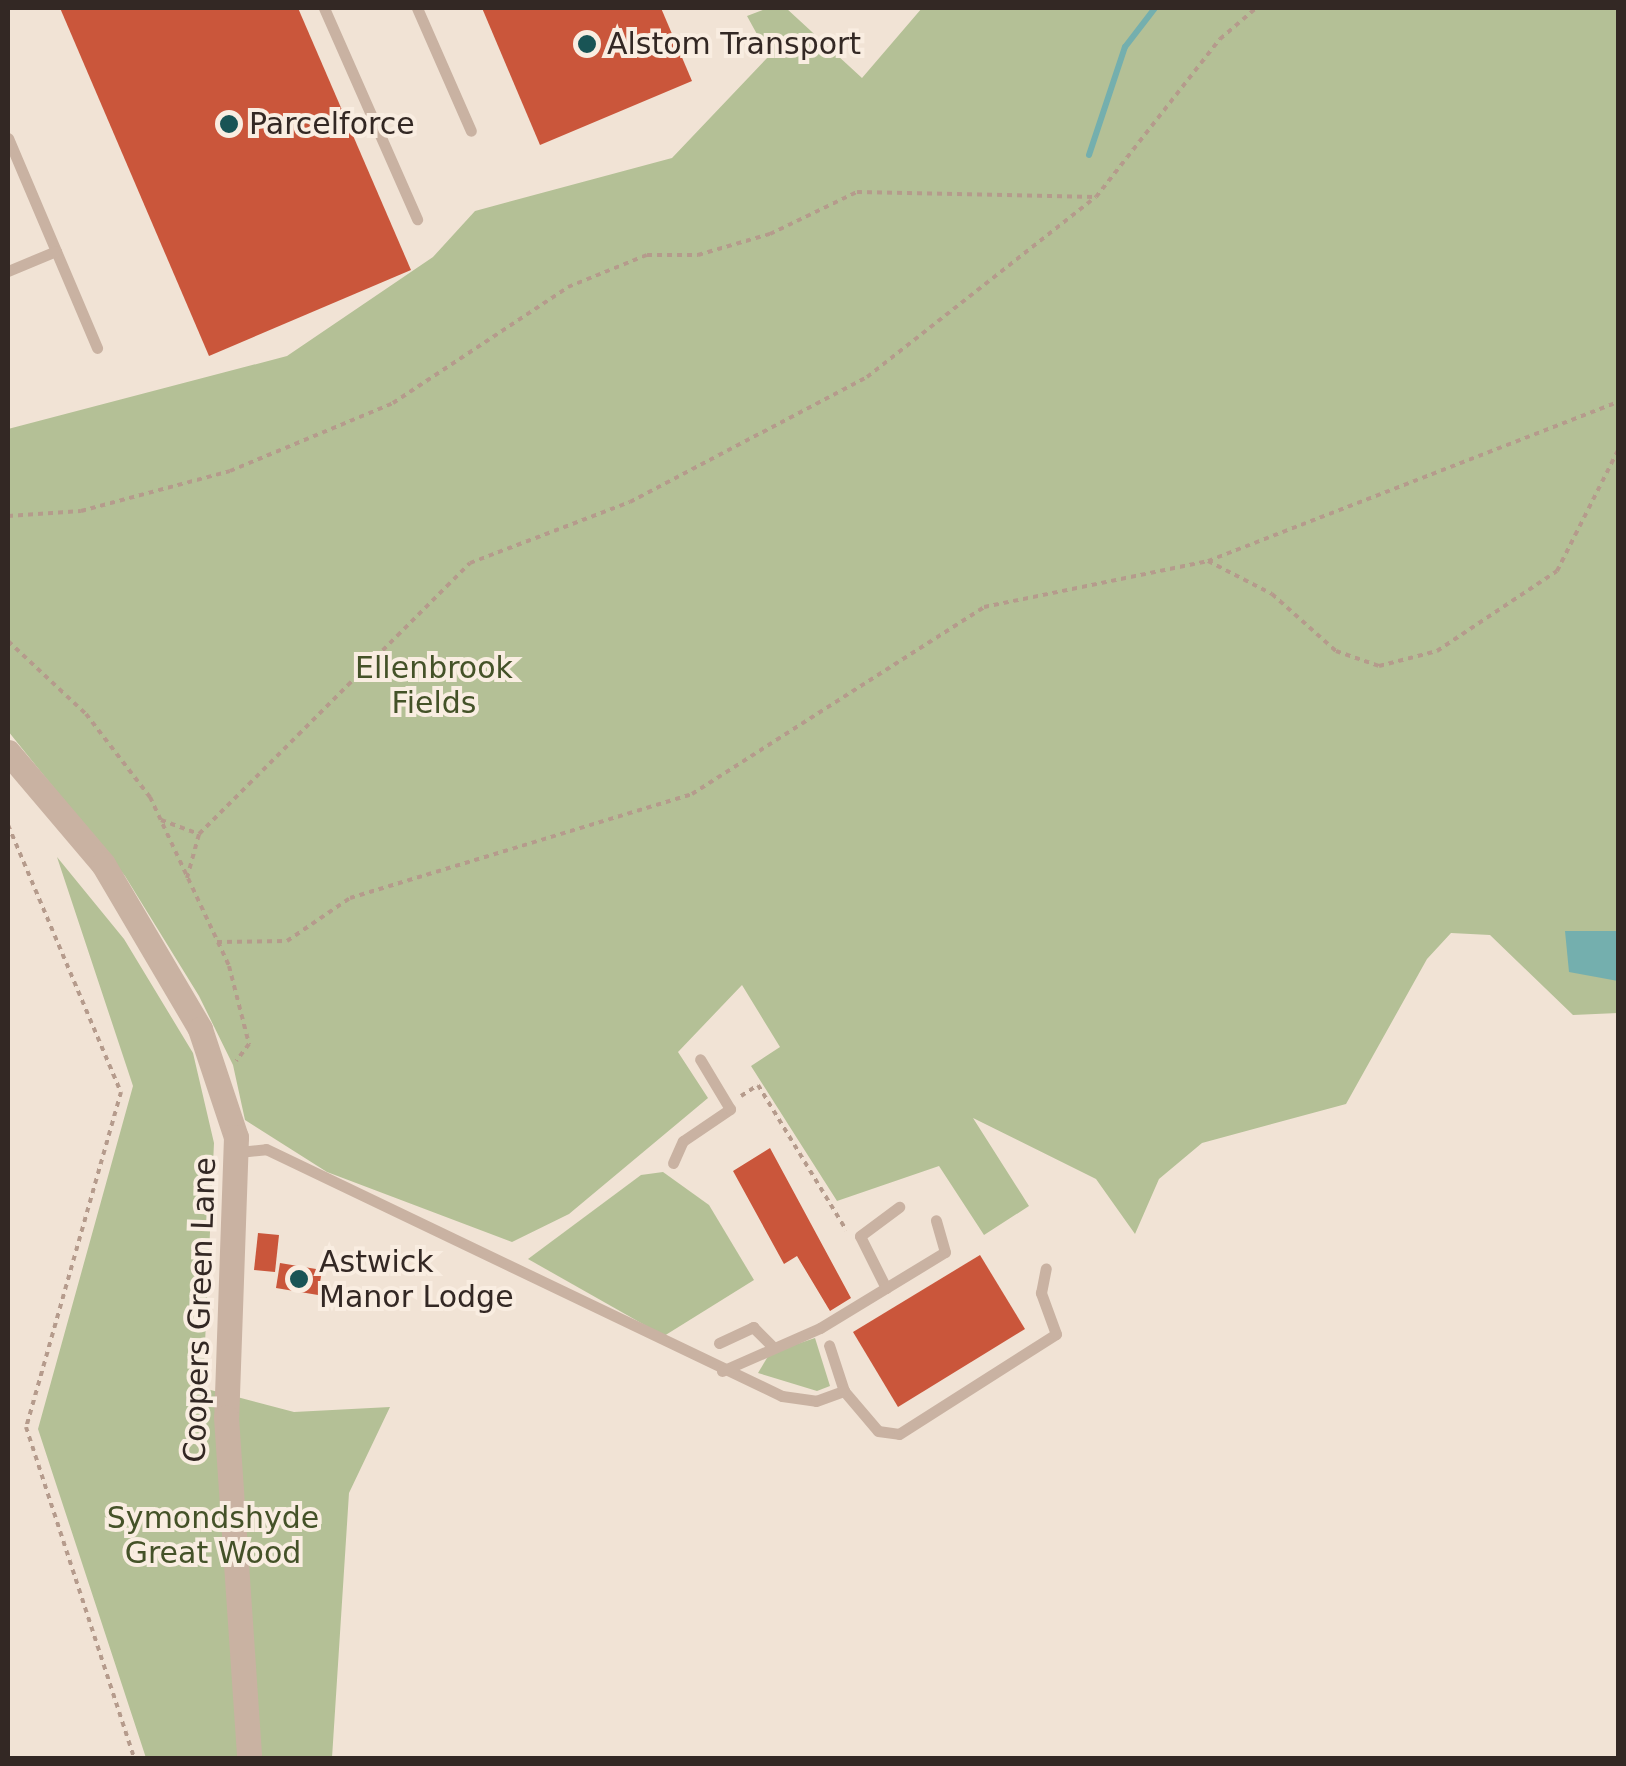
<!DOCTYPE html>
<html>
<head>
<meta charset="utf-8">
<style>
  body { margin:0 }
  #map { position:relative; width:1626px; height:1766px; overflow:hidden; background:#f1e3d5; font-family:"DejaVu Sans",sans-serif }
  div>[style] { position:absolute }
  .green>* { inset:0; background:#b4c096 }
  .water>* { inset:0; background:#74afae }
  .stream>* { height:6px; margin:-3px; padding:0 3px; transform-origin:3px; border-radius:3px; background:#74afae }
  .building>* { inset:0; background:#ca563b }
  .path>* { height:4px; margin-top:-2px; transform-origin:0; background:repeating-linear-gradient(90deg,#b59b8c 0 5px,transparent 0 10px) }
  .service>* { height:11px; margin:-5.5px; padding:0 5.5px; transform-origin:5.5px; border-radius:5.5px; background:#c9b2a2 }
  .tertiary>* { height:25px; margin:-12.5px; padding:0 12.5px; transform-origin:12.5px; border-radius:12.5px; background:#c9b2a2 }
  .dots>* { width:28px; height:28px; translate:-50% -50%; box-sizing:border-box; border:5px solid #f9ede1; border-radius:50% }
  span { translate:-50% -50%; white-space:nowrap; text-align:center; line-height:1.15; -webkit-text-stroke:8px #f9ede1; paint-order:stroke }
  .poi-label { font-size:30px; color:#332824 }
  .left { translate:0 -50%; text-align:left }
  .park-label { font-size:30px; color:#445228 }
  .street-label { font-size:30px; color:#332824 }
  .frame { position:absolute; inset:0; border:10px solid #332824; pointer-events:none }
</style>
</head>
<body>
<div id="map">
  <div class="green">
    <i style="clip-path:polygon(768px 8px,786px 8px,862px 78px,922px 8px,1618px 8px,1618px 1013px,1573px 1015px,1490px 935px,1451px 933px,1427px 959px,1346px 1104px,1202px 1143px,1159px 1179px,1135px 1234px,1096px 1179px,973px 1118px,1029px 1206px,984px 1235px,939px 1166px,837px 1201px,751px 1066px,780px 1047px,742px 985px,678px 1052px,708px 1098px,569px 1214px,512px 1242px,327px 1172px,245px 1120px,233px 1065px,199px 996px,125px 876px,8px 731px,8px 429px,287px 356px,433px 257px,475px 211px,672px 158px,769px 56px,747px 16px)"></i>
    <i style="clip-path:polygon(57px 857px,124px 939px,193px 1053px,214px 1143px,203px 1388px,294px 1412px,390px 1407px,349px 1493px,332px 1758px,146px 1758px,38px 1429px,133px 1086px)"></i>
    <i style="clip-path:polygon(663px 1172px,709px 1205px,754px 1280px,664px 1336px,528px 1259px,641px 1175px)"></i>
    <i style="clip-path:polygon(815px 1338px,830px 1386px,817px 1391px,758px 1373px,770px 1353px)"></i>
  </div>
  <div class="water">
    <i style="clip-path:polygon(1565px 931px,1618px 931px,1618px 981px,1569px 972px)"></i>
  </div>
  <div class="stream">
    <i style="left:1089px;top:155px;width:114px;rotate:-71.6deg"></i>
    <i style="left:1125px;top:47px;width:49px;rotate:-52.4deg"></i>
  </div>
  <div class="building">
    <i style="clip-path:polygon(60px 8px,298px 8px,411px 270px,209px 356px)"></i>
    <i style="clip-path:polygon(482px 8px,661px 8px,692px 81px,540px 145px)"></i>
    <i style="clip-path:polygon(770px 1148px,851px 1298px,830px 1311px,797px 1256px,784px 1264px,733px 1171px)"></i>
    <i style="clip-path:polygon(258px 1233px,279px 1235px,275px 1272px,254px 1270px)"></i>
    <i style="clip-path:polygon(980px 1255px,1025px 1329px,898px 1407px,853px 1332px)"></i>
    <i style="clip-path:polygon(280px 1263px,322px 1270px,318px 1295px,276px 1288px)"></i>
  </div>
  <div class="path">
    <i style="left:8px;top:516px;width:73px;rotate:-3.9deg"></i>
    <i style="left:81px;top:511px;width:154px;rotate:-15deg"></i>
    <i style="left:230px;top:471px;width:177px;rotate:-22.6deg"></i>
    <i style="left:393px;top:403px;width:210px;rotate:-33.5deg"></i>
    <i style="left:568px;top:287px;width:85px;rotate:-22.1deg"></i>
    <i style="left:647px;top:255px;width:51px"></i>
    <i style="left:698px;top:255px;width:75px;rotate:-16.3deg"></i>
    <i style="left:770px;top:234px;width:97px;rotate:-25.8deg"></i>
    <i style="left:857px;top:192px;width:239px;rotate:1.2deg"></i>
    <i style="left:1096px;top:197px;width:201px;rotate:-51.9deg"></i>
    <i style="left:1220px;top:39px;width:48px;rotate:-40.7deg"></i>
    <i style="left:1208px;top:561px;width:72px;rotate:27.3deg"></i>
    <i style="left:1272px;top:594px;width:86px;rotate:41.7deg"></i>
    <i style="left:1336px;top:651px;width:46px;rotate:19.2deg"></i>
    <i style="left:1379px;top:666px;width:60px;rotate:-14.5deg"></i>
    <i style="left:1437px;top:651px;width:144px;rotate:-33.7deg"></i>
    <i style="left:1557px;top:571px;width:136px;rotate:-63.2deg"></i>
    <i style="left:8px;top:641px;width:107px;rotate:43.1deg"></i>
    <i style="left:86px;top:714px;width:105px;rotate:52.4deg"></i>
    <i style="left:150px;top:797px;width:187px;rotate:64.9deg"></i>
    <i style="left:229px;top:966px;width:81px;rotate:75.6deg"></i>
    <i style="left:249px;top:1044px;width:21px;rotate:127deg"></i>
    <i style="left:161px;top:820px;width:40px;rotate:20.2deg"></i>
    <i style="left:8px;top:825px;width:290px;rotate:67.1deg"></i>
    <i style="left:121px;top:1092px;width:348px;rotate:105.8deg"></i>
    <i style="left:26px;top:1427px;width:348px;rotate:71.9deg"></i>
    <i style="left:187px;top:878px;width:46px;rotate:-74.7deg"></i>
    <i style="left:199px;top:834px;width:383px;rotate:-45deg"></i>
    <i style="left:470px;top:563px;width:171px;rotate:-20.9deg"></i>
    <i style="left:630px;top:502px;width:268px;rotate:-27.8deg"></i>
    <i style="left:867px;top:377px;width:291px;rotate:-38.2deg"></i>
    <i style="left:217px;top:942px;width:70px;rotate:-0.8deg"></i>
    <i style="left:287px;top:941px;width:76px;rotate:-34.3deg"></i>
    <i style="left:350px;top:898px;width:357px;rotate:-16.9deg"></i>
    <i style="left:692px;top:794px;width:347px;rotate:-32.6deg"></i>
    <i style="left:984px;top:607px;width:229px;rotate:-11.6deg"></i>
    <i style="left:1208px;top:561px;width:440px;rotate:-21.2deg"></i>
    <i style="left:741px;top:1096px;width:20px;rotate:-33deg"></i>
    <i style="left:758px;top:1085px;width:170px;rotate:58.7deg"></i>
  </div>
  <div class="service">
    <i style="left:324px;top:8px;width:231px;rotate:66.2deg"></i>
    <i style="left:417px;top:8px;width:134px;rotate:66.3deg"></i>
    <i style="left:8px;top:138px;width:228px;rotate:67deg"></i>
    <i style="left:8px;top:271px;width:52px;rotate:-22.6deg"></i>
    <i style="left:239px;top:1152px;width:27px;rotate:-6deg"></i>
    <i style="left:266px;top:1149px;width:572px;rotate:25.58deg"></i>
    <i style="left:782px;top:1396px;width:34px;rotate:8deg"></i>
    <i style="left:816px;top:1401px;width:30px;rotate:-20deg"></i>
    <i style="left:844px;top:1391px;width:48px;rotate:-108.1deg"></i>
    <i style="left:673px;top:1163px;width:24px;rotate:-66deg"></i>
    <i style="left:683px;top:1141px;width:57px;rotate:-34.2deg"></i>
    <i style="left:730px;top:1109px;width:58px;rotate:-121deg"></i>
    <i style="left:886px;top:1288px;width:58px;rotate:-116.6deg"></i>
    <i style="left:860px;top:1236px;width:49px;rotate:-36.6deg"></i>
    <i style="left:719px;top:1343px;width:38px;rotate:-25deg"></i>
    <i style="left:753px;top:1327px;width:27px;rotate:45deg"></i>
    <i style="left:722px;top:1371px;width:107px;rotate:-23.7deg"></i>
    <i style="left:820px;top:1328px;width:146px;rotate:-31.3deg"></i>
    <i style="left:945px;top:1252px;width:33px;rotate:-106deg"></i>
    <i style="left:844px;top:1391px;width:52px;rotate:49.6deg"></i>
    <i style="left:878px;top:1431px;width:21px;rotate:8deg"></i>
    <i style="left:899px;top:1434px;width:186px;rotate:-32.5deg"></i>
    <i style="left:1056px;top:1334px;width:44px;rotate:-110.1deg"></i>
    <i style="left:1041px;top:1293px;width:25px;rotate:-79deg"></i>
  </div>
  <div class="tertiary">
    <i style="left:8px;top:752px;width:147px;rotate:49.7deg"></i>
    <i style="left:103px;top:864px;width:191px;rotate:59.5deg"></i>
    <i style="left:200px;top:1029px;width:114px;rotate:71.6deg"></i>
    <i style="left:236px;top:1137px;width:280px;rotate:92deg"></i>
    <i style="left:226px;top:1417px;width:342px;rotate:86.1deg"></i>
  </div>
  <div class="dots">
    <i style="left:587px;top:44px;background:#195455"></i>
    <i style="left:229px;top:124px;background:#195455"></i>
    <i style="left:299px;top:1279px;background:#195455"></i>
  </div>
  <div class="poi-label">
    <span class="left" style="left:607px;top:44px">Alstom Transport</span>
    <span class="left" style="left:249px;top:124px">Parcelforce</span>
    <span class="left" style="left:319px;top:1279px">Astwick<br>Manor Lodge</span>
  </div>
  <div class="park-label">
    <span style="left:434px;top:685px">Ellenbrook<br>Fields</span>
    <span style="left:213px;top:1535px">Symondshyde<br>Great Wood</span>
  </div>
  <div class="street-label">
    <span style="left:200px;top:1310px;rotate:-88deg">Coopers Green Lane</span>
  </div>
  <div class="frame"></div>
</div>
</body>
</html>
